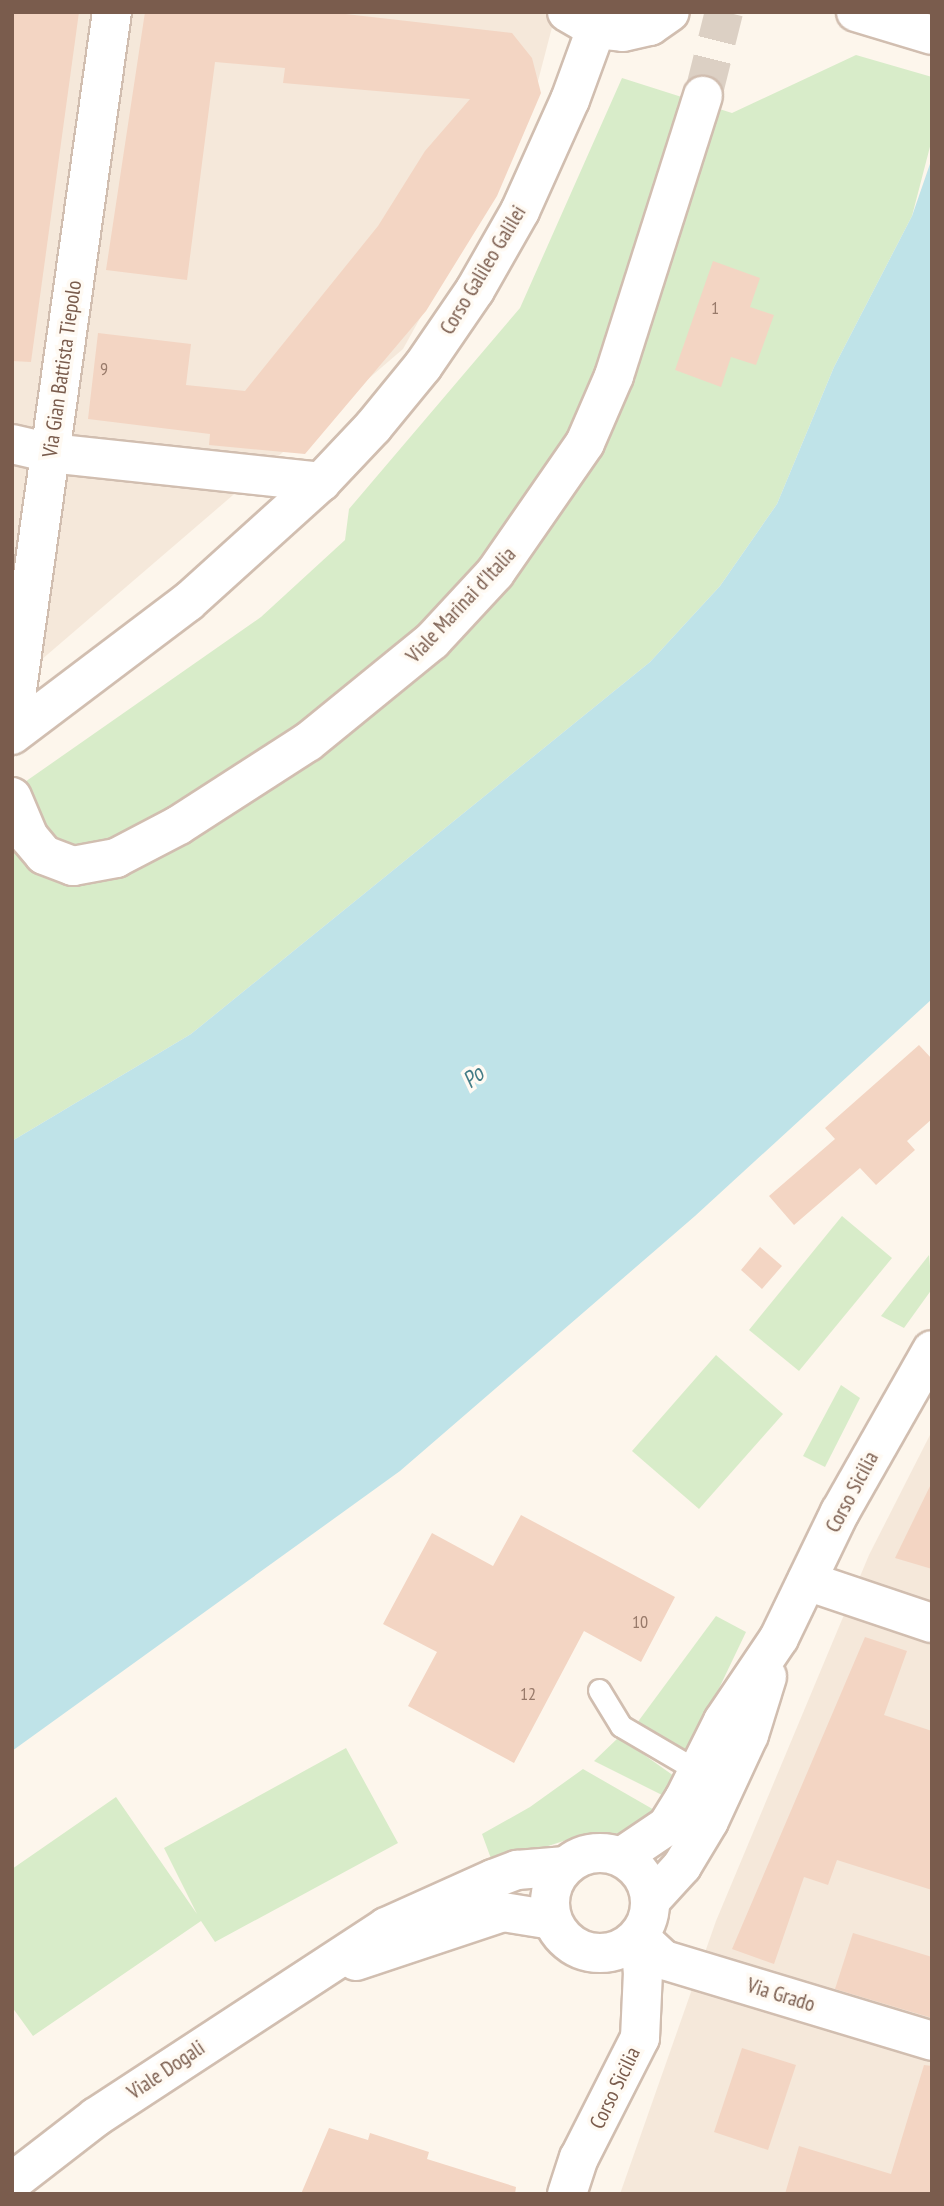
<!DOCTYPE html>
<html>
<head>
<meta charset="utf-8">
<style>
  body { margin:0 }
  #map { position:relative; width:944px; height:2206px; overflow:hidden; background:#fdf6ec; font-family:"PT Sans Narrow",sans-serif }
  div>[style] { position:absolute }
  .residential>* { inset:0; background:#f5e8da }
  .green>* { inset:0; background:#d8ecc9 }
  .water>* { inset:0; background:#bfe3e8 }
  .building>* { inset:0; background:#f3d5c3 }
  .minor-tunnel>* { height:38px; margin-top:-19px; transform-origin:0; background:repeating-linear-gradient(90deg,#dcd0c4 0 38px,transparent 0 57px) }
  .roads { filter:drop-shadow(2px 0 #d1beb0) drop-shadow(-2px 0 #d1beb0) drop-shadow(0 2px #d1beb0) drop-shadow(0 -2px #d1beb0) }
  .service>* { height:21px; margin:-10.5px; padding:0 10.5px; transform-origin:10.5px; border-radius:10.5px; background:#fff }
  .minor>* { height:38px; margin:-19px; padding:0 19px; transform-origin:19px; border-radius:19px; background:#fff }
  .tertiary>* { height:38px; margin:-19px; padding:0 19px; transform-origin:19px; border-radius:19px; background:#fff }
  .tertiary>.ring { margin:-19px; padding:0; box-sizing:content-box; background:none; border:38px solid #fff; border-radius:50% }
  span { translate:-50% -50%; white-space:nowrap; text-align:center; line-height:1.15; -webkit-text-stroke:7px #fffaf3; paint-order:stroke }
  .number-label { font-size:18px; color:#987a6a }
  .number-label span { -webkit-text-stroke-width:0 }
  .street-label { font-size:21px; color:#7a5c4d }
  .water-label { font-size:23px; color:#437c86; font-style:italic }
  .frame { position:absolute; inset:0; border:14px solid #7a5c4d; pointer-events:none }
</style>
</head>
<body>
<div id="map">
  <div class="residential">
    <i style="clip-path:polygon(12px 12px,556px 12px,526px 127px,403px 349px,12px 685px)"></i>
    <i style="clip-path:polygon(932px 1431px,932px 2194px,620px 2194px,716px 1921px,869px 1555px)"></i>
  </div>
  <div class="green">
    <i style="clip-path:polygon(856px 55px,932px 77px,932px 139px,912px 216px,834px 367px,777px 504px,720px 586px,650px 662px,191px 1034px,12px 1141px,12px 791px,261px 617px,345px 540px,349px 509px,520px 308px,622px 78px,732px 113px)"></i>
    <i style="clip-path:polygon(842px 1216px,892px 1258px,799px 1371px,749px 1330px)"></i>
    <i style="clip-path:polygon(929px 1255px,932px 1289px,904px 1328px,881px 1316px)"></i>
    <i style="clip-path:polygon(716px 1355px,783px 1414px,699px 1509px,632px 1451px)"></i>
    <i style="clip-path:polygon(841px 1385px,860px 1398px,825px 1467px,803px 1456px)"></i>
    <i style="clip-path:polygon(716px 1616px,746px 1632px,688px 1753px,637px 1723px)"></i>
    <i style="clip-path:polygon(619px 1737px,674px 1776px,662px 1795px,594px 1761px)"></i>
    <i style="clip-path:polygon(346px 1748px,398px 1843px,215px 1942px,201px 1921px,33px 2036px,12px 2007px,12px 1869px,116px 1797px,197px 1914px,164px 1848px)"></i>
    <i style="clip-path:polygon(583px 1769px,656px 1811px,623px 1833px,579px 1836px,493px 1864px,482px 1834px,530px 1807px)"></i>
  </div>
  <div class="water">
    <i style="clip-path:polygon(932px 158px,932px 999px,695px 1216px,400px 1471px,12px 1751px,12px 1141px,191px 1034px,650px 662px,720px 586px,777px 504px,834px 367px,912px 216px)"></i>
  </div>
  <div class="building">
    <i style="clip-path:polygon(12px 12px,79px 12px,31px 362px,12px 361px)"></i>
    <i style="clip-path:polygon(145px 12px,328px 12px,512px 33px,532px 58px,541px 93px,497px 196px,426px 311px,305px 454px,209px 445px,210px 434px,88px 419px,98px 333px,191px 344px,186px 385px,245px 391px,378px 226px,425px 151px,470px 99px,283px 83px,285px 68px,215px 62px,187px 280px,106px 270px)"></i>
    <i style="clip-path:polygon(713px 261px,760px 278px,750px 307px,774px 315px,756px 365px,731px 357px,721px 387px,675px 370px)"></i>
    <i style="clip-path:polygon(919px 1045px,932px 1059px,932px 1119px,907px 1141px,915px 1150px,876px 1185px,860px 1168px,794px 1225px,769px 1196px,835px 1139px,825px 1128px)"></i>
    <i style="clip-path:polygon(760px 1247px,782px 1266px,762px 1289px,741px 1270px)"></i>
    <i style="clip-path:polygon(932px 1482px,932px 1569px,895px 1558px)"></i>
    <i style="clip-path:polygon(521px 1515px,675px 1597px,641px 1662px,584px 1631px,514px 1763px,408px 1706px,437px 1652px,383px 1624px,432px 1533px,493px 1566px)"></i>
    <i style="clip-path:polygon(865px 1637px,907px 1651px,884px 1715px,932px 1731px,932px 1890px,837px 1860px,828px 1885px,804px 1877px,774px 1964px,732px 1949px)"></i>
    <i style="clip-path:polygon(853px 1933px,932px 1957px,932px 2018px,835px 1989px)"></i>
    <i style="clip-path:polygon(742px 2048px,796px 2065px,768px 2150px,714px 2132px)"></i>
    <i style="clip-path:polygon(924px 2065px,932px 2066px,932px 2194px,785px 2194px,799px 2146px,891px 2174px)"></i>
    <i style="clip-path:polygon(329px 2128px,368px 2140px,370px 2133px,429px 2152px,427px 2159px,516px 2187px,515px 2194px,301px 2194px)"></i>
  </div>
  <div class="minor-tunnel">
    <i style="left:703px;top:96px;width:87px;rotate:-76deg"></i>
  </div>
  <div class="roads">
    <div class="service">
      <i style="left:599px;top:1690px;width:42px;rotate:58.6deg"></i>
      <i style="left:621px;top:1726px;width:87px;rotate:30.4deg"></i>
    </div>
    <div class="minor">
      <i style="left:12px;top:444px;width:39px;rotate:13deg"></i>
      <i style="left:50px;top:453px;width:273px;rotate:6.1deg"></i>
      <i style="left:12px;top:725px;width:720px;rotate:-82.02deg"></i>
      <i style="left:12px;top:797px;width:43px;rotate:67deg"></i>
      <i style="left:29px;top:837px;width:23px;rotate:50deg"></i>
      <i style="left:44px;top:855px;width:31px;rotate:21deg"></i>
      <i style="left:73px;top:866px;width:44px;rotate:-10.5deg"></i>
      <i style="left:116px;top:858px;width:71px;rotate:-27.6deg"></i>
      <i style="left:179px;top:825px;width:153px;rotate:-32.8deg"></i>
      <i style="left:308px;top:742px;width:160px;rotate:-39.2deg"></i>
      <i style="left:432px;top:641px;width:93px;rotate:-47.2deg"></i>
      <i style="left:495px;top:573px;width:158px;rotate:-55.3deg"></i>
      <i style="left:585px;top:443px;width:73px;rotate:-66.6deg"></i>
      <i style="left:614px;top:376px;width:294px;rotate:-72.4deg"></i>
      <i style="left:807px;top:1581px;width:132px;rotate:18.6deg"></i>
      <i style="left:639px;top:1937px;width:34px;rotate:43deg"></i>
      <i style="left:664px;top:1960px;width:280px;rotate:16.8deg"></i>
      <i style="left:567px;top:2194px;width:38px;rotate:-72deg"></i>
      <i style="left:579px;top:2158px;width:135px;rotate:-63.1deg"></i>
      <i style="left:640px;top:2038px;width:65px;rotate:-87.4deg"></i>
      <i style="left:643px;top:1973px;width:36px;rotate:-96deg"></i>
    </div>
    <div class="tertiary">
      <i style="left:567px;top:12px;width:34px;rotate:30deg"></i>
      <i style="left:596px;top:29px;width:27px;rotate:6deg"></i>
      <i style="left:623px;top:32px;width:28px;rotate:-13deg"></i>
      <i style="left:650px;top:26px;width:24px;rotate:-35deg"></i>
      <i style="left:856px;top:12px;width:79px;rotate:16.8deg"></i>
      <i style="left:12px;top:735px;width:221px;rotate:-37.1deg"></i>
      <i style="left:188px;top:602px;width:179px;rotate:-42.1deg"></i>
      <i style="left:321px;top:482px;width:76px;rotate:-46.6deg"></i>
      <i style="left:373px;top:427px;width:79px;rotate:-50.7deg"></i>
      <i style="left:423px;top:366px;width:92px;rotate:-55.6deg"></i>
      <i style="left:475px;top:290px;width:91px;rotate:-60.3deg"></i>
      <i style="left:520px;top:211px;width:122px;rotate:-65.8deg"></i>
      <i style="left:570px;top:100px;width:76px;rotate:-69.9deg"></i>
      <i class="ring" style="left:550px;top:1853px;width:62px;height:62px"></i>
      <i style="left:621px;top:1857px;width:55px;rotate:-34deg"></i>
      <i style="left:667px;top:1826px;width:32px;rotate:-58deg"></i>
      <i style="left:684px;top:1799px;width:87px;rotate:-63.4deg"></i>
      <i style="left:723px;top:1721px;width:100px;rotate:-56deg"></i>
      <i style="left:779px;top:1638px;width:140px;rotate:-64.2deg"></i>
      <i style="left:840px;top:1512px;width:186px;rotate:-60.4deg"></i>
      <i style="left:651px;top:1900px;width:46px;rotate:-47.6deg"></i>
      <i style="left:682px;top:1866px;width:52px;rotate:-59deg"></i>
      <i style="left:709px;top:1821px;width:95px;rotate:-65.1deg"></i>
      <i style="left:749px;top:1735px;width:61px;rotate:-72.8deg"></i>
      <i style="left:356px;top:1961px;width:155px;rotate:-18.4deg"></i>
      <i style="left:503px;top:1912px;width:50px;rotate:9.3deg"></i>
      <i style="left:12px;top:2182px;width:106px;rotate:-37.7deg"></i>
      <i style="left:96px;top:2117px;width:347px;rotate:-33.2deg"></i>
      <i style="left:386px;top:1927px;width:117px;rotate:-24.2deg"></i>
      <i style="left:493px;top:1879px;width:26px;rotate:-21deg"></i>
      <i style="left:517px;top:1870px;width:49px;rotate:-4.7deg"></i>
    </div>
  </div>
  <div class="number-label">
    <span style="left:715px;top:308px">1</span>
    <span style="left:104px;top:369px">9</span>
    <span style="left:640px;top:1622px">10</span>
    <span style="left:528px;top:1694px">12</span>
  </div>
  <div class="street-label">
    <span style="left:483px;top:270px;rotate:-59deg">Corso Galileo Galilei</span>
    <span style="left:62px;top:369px;rotate:-82deg">Via Gian Battista Tiepolo</span>
    <span style="left:461px;top:605px;rotate:-47deg">Viale Marinai d'Italia</span>
    <span style="left:852px;top:1492px;rotate:-62deg">Corso Sicilia</span>
    <span style="left:781px;top:1995px;rotate:17deg">Via Grado</span>
    <span style="left:166px;top:2070px;rotate:-34deg">Viale Dogali</span>
    <span style="left:615px;top:2088px;rotate:-64deg">Corso Sicilia</span>
  </div>
  <div class="water-label">
    <span style="left:473px;top:1077px;rotate:-39deg">Po</span>
  </div>
  <div class="frame"></div>
</div>
</body>
</html>
